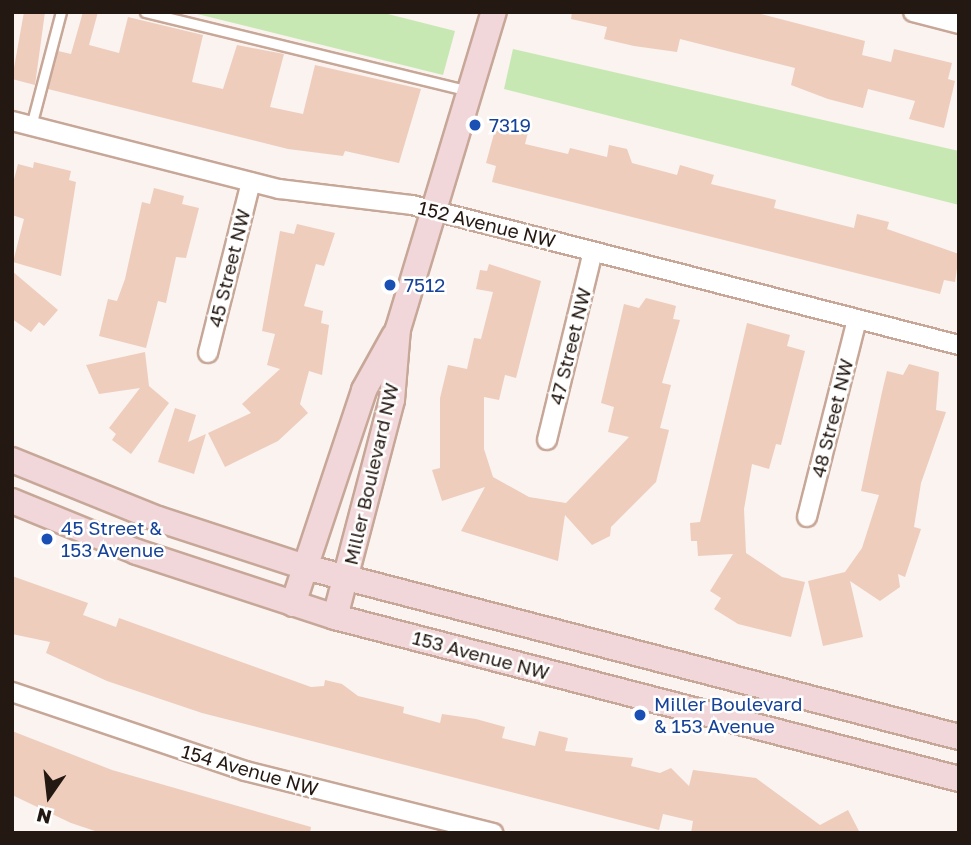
<!DOCTYPE html>
<html>
<head>
<meta charset="utf-8">
<style>
  body { margin:0 }
  #map { position:relative; width:971px; height:845px; overflow:hidden; background:#faf3f0; font-family:"Golos Text",sans-serif }
  div>[style] { position:absolute }
  .green>* { inset:0; background:#c7e8b3 }
  .building>* { inset:0; background:#eecdbc }
  .roads { filter:drop-shadow(2px 0 #c7a797) drop-shadow(-2px 0 #c7a797) drop-shadow(0 2px #c7a797) drop-shadow(0 -2px #c7a797) }
  .lane>* { height:9px; margin:-4.5px; padding:0 4.5px; transform-origin:4.5px; border-radius:4.5px; background:#fff }
  .street>* { height:18px; margin:-9px; padding:0 9px; transform-origin:9px; border-radius:9px; background:#fff }
  .secondary>* { height:24px; margin:-12px; padding:0 12px; transform-origin:12px; border-radius:12px; background:#f1d7da }
  .dots>* { width:19px; height:19px; translate:-50% -50%; box-sizing:border-box; border:4px solid #fff; border-radius:50% }
  span { translate:-50% -50%; white-space:nowrap; text-align:center; line-height:1.15; -webkit-text-stroke:5px #fff; paint-order:stroke }
  .transit-label { font-size:19px; color:#164399 }
  .left { translate:0 -50%; text-align:left }
  .street-label { font-size:19px; color:#241912 }
  .frame { position:absolute; inset:0; border:14px solid #241912; pointer-events:none }
  .north { position:absolute; left:14px; top:761px; width:70px; height:70px; -webkit-text-stroke:5px #fff; paint-order:stroke; rotate:194deg; font-size:19px; font-weight:700; line-height:28px; text-align:center; color:#241912 }
  .north::after { content:''; display:block; margin:auto; width:24px; height:32px; background:#241912; clip-path:polygon(50% 0,100% 100%,50% 72%,0 100%) }
</style>
</head>
<body>
<div id="map">
  <div class="green">
    <i style="clip-path:polygon(189px 12px,380px 12px,455px 31px,443px 75px)"></i>
    <i style="clip-path:polygon(513px 49px,959px 151px,959px 205px,504px 89px)"></i>
  </div>
  <div class="building">
    <i style="clip-path:polygon(24px 12px,45px 12px,35px 85px,12px 79px)"></i>
    <i style="clip-path:polygon(83px 12px,98px 12px,89px 45px,119px 53px,128px 17px,203px 35px,192px 82px,223px 89px,237px 45px,284px 54px,270px 107px,303px 114px,315px 65px,421px 89px,399px 163px,345px 151px,343px 156px,288px 149px,48px 89px,58px 51px,71px 54px)"></i>
    <i style="clip-path:polygon(572px 12px,753px 12px,865px 41px,862px 55px,891px 62px,894px 49px,952px 63px,948px 79px,955px 81px,944px 128px,909px 119px,915px 101px,868px 89px,863px 108px,828px 99px,791px 85px,795px 68px,680px 39px,677px 52px,634px 46px,604px 39px,607px 27px,571px 19px)"></i>
    <i style="clip-path:polygon(509px 127px,528px 132px,525px 144px,568px 154px,570px 148px,607px 157px,609px 145px,627px 149px,632px 163px,677px 175px,680px 165px,714px 175px,711px 184px,776px 200px,774px 208px,854px 228px,857px 214px,889px 222px,887px 229px,959px 254px,955px 282px,944px 280px,940px 294px,492px 182px,496px 166px,486px 163px,495px 130px,507px 133px)"></i>
    <i style="clip-path:polygon(34px 162px,71px 171px,69px 180px,76px 182px,61px 276px,13px 262px,24px 219px,12px 215px,12px 187px,18px 164px,33px 168px)"></i>
    <i style="clip-path:polygon(154px 188px,184px 196px,182px 204px,199px 208px,186px 258px,176px 257px,166px 303px,158px 301px,146px 348px,99px 336px,108px 299px,117px 301px,125px 279px,142px 202px,150px 204px)"></i>
    <i style="clip-path:polygon(297px 224px,335px 233px,324px 266px,316px 264px,304px 306px,323px 311px,321px 323px,329px 325px,322px 375px,309px 371px,300px 404px,308px 413px,278px 441px,225px 467px,208px 433px,251px 413px,242px 404px,280px 369px,267px 365px,275px 334px,262px 331px,280px 231px,294px 234px)"></i>
    <i style="clip-path:polygon(489px 264px,541px 281px,516px 378px,505px 375px,499px 400px,484px 397px,484px 449px,493px 477px,529px 497px,566px 503px,629px 437px,608px 432px,614px 407px,601px 403px,624px 304px,639px 308px,646px 298px,669px 304px,676px 306px,673px 319px,680px 320px,662px 383px,671px 385px,660px 428px,669px 430px,656px 482px,611px 527px,610px 536px,592px 545px,565px 515px,558px 561px,461px 531px,485px 487px,442px 501px,432px 470px,440px 468px,440px 398px,448px 365px,467px 369px,474px 338px,481px 339px,493px 292px,476px 289px,480px 270px,487px 271px)"></i>
    <i style="clip-path:polygon(12px 271px,58px 310px,44px 326px,39px 322px,31px 332px,12px 319px)"></i>
    <i style="clip-path:polygon(747px 323px,790px 335px,787px 346px,805px 351px,781px 445px,776px 444px,769px 469px,752px 464px,744px 509px,746px 553px,782px 577px,805px 582px,791px 637px,738px 624px,714px 609px,721px 598px,710px 591px,733px 554px,698px 556px,697px 541px,691px 541px,690px 523px,700px 522px)"></i>
    <i style="clip-path:polygon(145px 352px,149px 386px,169px 403px,131px 454px,112px 440px,116px 434px,109px 428px,140px 388px,99px 394px,86px 365px)"></i>
    <i style="clip-path:polygon(909px 364px,939px 372px,936px 410px,946px 412px,921px 483px,914px 527px,921px 529px,905px 577px,898px 574px,900px 587px,880px 601px,850px 581px,863px 637px,823px 646px,808px 581px,845px 572px,862px 548px,879px 495px,861px 491px,882px 392px,887px 371px,903px 375px)"></i>
    <i style="clip-path:polygon(175px 408px,196px 415px,188px 442px,206px 434px,194px 474px,158px 462px)"></i>
    <i style="clip-path:polygon(12px 576px,88px 603px,83px 615px,116px 627px,119px 618px,311px 687px,324px 686px,325px 680px,342px 684px,358px 696px,404px 707px,403px 713px,440px 723px,442px 714px,476px 719px,505px 727px,502px 738px,535px 746px,539px 731px,568px 738px,565px 751px,633px 758px,631px 766px,660px 773px,671px 768px,689px 786px,693px 770px,756px 778px,820px 825px,848px 810px,860px 833px,691px 833px,693px 821px,663px 814px,659px 830px,202px 713px,107px 681px,46px 653px,50px 642px,12px 634px)"></i>
    <i style="clip-path:polygon(12px 731px,112px 770px,311px 827px,310px 833px,101px 833px,71px 823px,12px 795px)"></i>
  </div>
  <div class="roads">
    <div class="lane">
      <i style="left:145px;top:12px;width:333px;rotate:13.7deg"></i>
      <i style="left:31px;top:126px;width:118px;rotate:-75.3deg"></i>
    </div>
    <div class="street">
      <i style="left:913px;top:12px;width:48px;rotate:14.6deg"></i>
      <i style="left:12px;top:121px;width:276px;rotate:14.3deg"></i>
      <i style="left:279px;top:189px;width:134px;rotate:6.9deg"></i>
      <i style="left:412px;top:205px;width:565px;rotate:14.36deg"></i>
      <i style="left:208px;top:353px;width:176px;rotate:-75.9deg"></i>
      <i style="left:547px;top:440px;width:194px;rotate:-76.3deg"></i>
      <i style="left:807px;top:517px;width:204px;rotate:-75.8deg"></i>
      <i style="left:12px;top:692px;width:246px;rotate:18.7deg"></i>
      <i style="left:245px;top:771px;width:256px;rotate:14deg"></i>
    </div>
    <div class="secondary">
      <i style="left:12px;top:460px;width:157px;rotate:22deg"></i>
      <i style="left:158px;top:519px;width:155px;rotate:18.1deg"></i>
      <i style="left:305px;top:567px;width:676px;rotate:14.57deg"></i>
      <i style="left:12px;top:501px;width:135px;rotate:22.2deg"></i>
      <i style="left:137px;top:552px;width:208px;rotate:18.2deg"></i>
      <i style="left:335px;top:617px;width:645px;rotate:14.55deg"></i>
      <i style="left:293px;top:604px;width:225px;rotate:-71.6deg"></i>
      <i style="left:364px;top:390px;width:62px;rotate:-60.9deg"></i>
      <i style="left:335px;top:617px;width:224px;rotate:-75.3deg"></i>
      <i style="left:392px;top:400px;width:71px;rotate:-85.2deg"></i>
      <i style="left:398px;top:329px;width:331px;rotate:-73.2deg"></i>
    </div>
  </div>
  <div class="dots">
    <i style="left:475px;top:125px;background:#1a4fb4"></i>
    <i style="left:390px;top:285px;background:#1a4fb4"></i>
    <i style="left:47px;top:539px;background:#1a4fb4"></i>
    <i style="left:640px;top:715px;background:#1a4fb4"></i>
  </div>
  <div class="transit-label">
    <span class="left" style="left:489px;top:125px">7319</span>
    <span class="left" style="left:404px;top:285px">7512</span>
    <span class="left" style="left:61px;top:539px">45 Street &amp;<br>153 Avenue</span>
    <span class="left" style="left:654px;top:715px">Miller Boulevard<br>&amp; 153 Avenue</span>
  </div>
  <div class="street-label">
    <span style="left:487px;top:224px;rotate:14deg">152 Avenue NW</span>
    <span style="left:229px;top:268px;rotate:-76deg">45 Street NW</span>
    <span style="left:570px;top:346px;rotate:-76deg">47 Street NW</span>
    <span style="left:832px;top:418px;rotate:-76deg">48 Street NW</span>
    <span style="left:371px;top:474px;rotate:-77deg">Miller Boulevard NW</span>
    <span style="left:481px;top:655px;rotate:15deg">153 Avenue NW</span>
    <span style="left:250px;top:770px;rotate:16deg">154 Avenue NW</span>
  </div>
  <div class="frame"></div>
  <div class="north">N</div>
</div>
</body>
</html>
